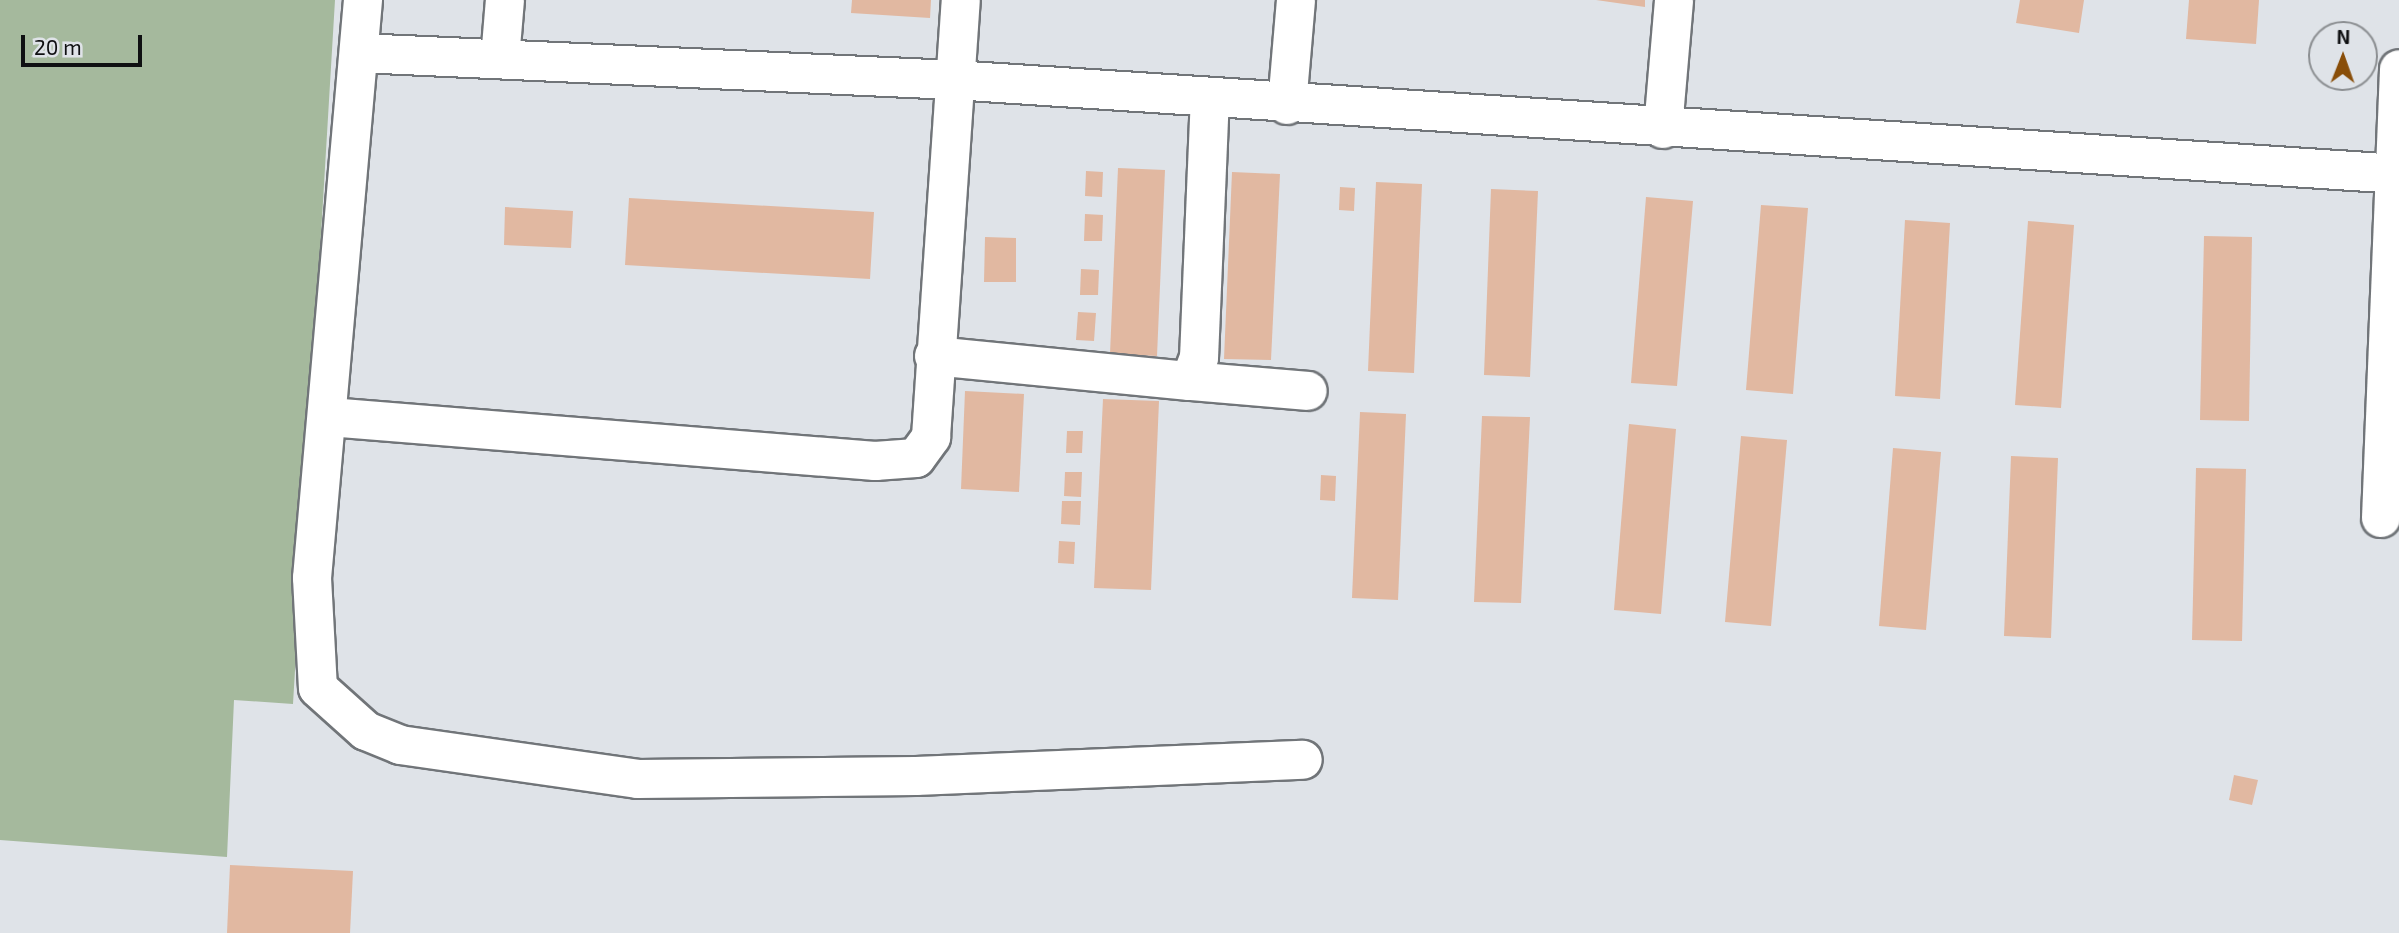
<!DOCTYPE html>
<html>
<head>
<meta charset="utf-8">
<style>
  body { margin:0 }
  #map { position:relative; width:2399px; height:933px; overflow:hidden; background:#dfe3e8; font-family:"Exo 2",sans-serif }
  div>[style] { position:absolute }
  .green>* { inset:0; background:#a5b99d }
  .building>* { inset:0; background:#e1b8a1 }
  .roads { filter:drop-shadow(2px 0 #717579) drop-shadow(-2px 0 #717579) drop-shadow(0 2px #717579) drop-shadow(0 -2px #717579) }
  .minor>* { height:38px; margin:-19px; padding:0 19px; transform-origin:19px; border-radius:19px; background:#fff }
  span { translate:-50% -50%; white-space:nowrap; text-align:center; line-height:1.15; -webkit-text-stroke:5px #dfe3e8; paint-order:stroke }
  .north { position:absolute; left:2308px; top:21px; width:70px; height:70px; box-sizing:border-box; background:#dfe3e8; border:2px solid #8c8f92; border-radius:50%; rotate:1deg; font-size:19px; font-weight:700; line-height:28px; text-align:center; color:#0f1012 }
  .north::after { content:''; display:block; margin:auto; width:24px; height:32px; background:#894e09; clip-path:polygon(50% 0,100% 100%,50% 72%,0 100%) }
  .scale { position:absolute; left:21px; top:35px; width:121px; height:32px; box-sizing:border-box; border:4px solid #0f1012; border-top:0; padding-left:9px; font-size:21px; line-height:24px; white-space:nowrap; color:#0f1012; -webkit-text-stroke:5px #dfe3e8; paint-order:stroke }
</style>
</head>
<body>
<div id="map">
  <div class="green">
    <i style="clip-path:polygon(0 0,335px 0,293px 704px,234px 700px,227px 857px,0 840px)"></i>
  </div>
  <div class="building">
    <i style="clip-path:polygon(852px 0,931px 0,930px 18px,851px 13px)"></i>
    <i style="clip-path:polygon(1596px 0,1645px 0,1645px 7px)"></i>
    <i style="clip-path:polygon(2020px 0,2084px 0,2079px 33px,2016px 23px)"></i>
    <i style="clip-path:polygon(2189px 0,2259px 0,2256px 44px,2186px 39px)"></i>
    <i style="clip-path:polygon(1118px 168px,1165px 170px,1157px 356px,1110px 354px)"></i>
    <i style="clip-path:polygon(1086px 171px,1103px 172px,1102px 197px,1085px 196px)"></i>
    <i style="clip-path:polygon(1232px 172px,1280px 174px,1271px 360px,1224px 359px)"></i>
    <i style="clip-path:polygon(1376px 182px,1422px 184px,1414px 373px,1368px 371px)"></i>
    <i style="clip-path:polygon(1340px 187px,1355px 188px,1354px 211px,1339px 210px)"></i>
    <i style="clip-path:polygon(1491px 189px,1538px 191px,1530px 377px,1484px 375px)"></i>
    <i style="clip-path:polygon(1646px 197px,1693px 201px,1677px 386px,1631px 383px)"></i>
    <i style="clip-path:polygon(629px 198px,874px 212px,870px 279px,625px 265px)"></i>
    <i style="clip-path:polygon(1761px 205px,1808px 208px,1793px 394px,1746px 390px)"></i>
    <i style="clip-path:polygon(505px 207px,573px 211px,571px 248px,504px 245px)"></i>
    <i style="clip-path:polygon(1085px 214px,1103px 215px,1102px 241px,1084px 241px)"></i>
    <i style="clip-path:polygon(1905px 220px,1950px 223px,1940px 399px,1895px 396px)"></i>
    <i style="clip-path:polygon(2028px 221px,2074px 225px,2061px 408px,2015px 405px)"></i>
    <i style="clip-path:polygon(2204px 236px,2252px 237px,2249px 421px,2200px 420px)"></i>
    <i style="clip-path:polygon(985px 237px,1016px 238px,1016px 282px,984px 282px)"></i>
    <i style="clip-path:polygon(1081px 269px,1099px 270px,1098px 295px,1080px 295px)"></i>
    <i style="clip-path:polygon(1078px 312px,1096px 313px,1094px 341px,1076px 340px)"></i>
    <i style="clip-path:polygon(965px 391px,1024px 394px,1019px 492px,961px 489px)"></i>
    <i style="clip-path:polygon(1103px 399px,1159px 401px,1151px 590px,1094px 588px)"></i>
    <i style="clip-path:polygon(1360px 412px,1406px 414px,1398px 600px,1352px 598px)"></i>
    <i style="clip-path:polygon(1482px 416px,1530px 417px,1521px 603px,1474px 602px)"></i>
    <i style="clip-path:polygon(1629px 424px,1676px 429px,1661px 614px,1614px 610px)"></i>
    <i style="clip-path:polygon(1067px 431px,1083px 431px,1082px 453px,1066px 453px)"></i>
    <i style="clip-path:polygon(1741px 436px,1787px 440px,1771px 626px,1725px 622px)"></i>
    <i style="clip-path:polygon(1893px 448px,1941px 452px,1926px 630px,1879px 626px)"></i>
    <i style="clip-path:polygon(2011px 456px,2058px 458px,2051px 638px,2004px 636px)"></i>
    <i style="clip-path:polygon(2196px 468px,2246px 469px,2242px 641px,2192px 640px)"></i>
    <i style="clip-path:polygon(1065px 472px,1082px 472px,1081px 497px,1064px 496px)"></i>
    <i style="clip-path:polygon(1321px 475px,1336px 476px,1335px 501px,1320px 500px)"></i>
    <i style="clip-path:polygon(1062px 501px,1081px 501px,1080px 525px,1061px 524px)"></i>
    <i style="clip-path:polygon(1059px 541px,1075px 542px,1074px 564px,1058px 563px)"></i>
    <i style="clip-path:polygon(2234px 775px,2258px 780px,2252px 805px,2229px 800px)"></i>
    <i style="clip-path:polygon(230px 865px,353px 871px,350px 933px,227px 933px)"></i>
  </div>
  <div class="roads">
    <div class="minor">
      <i style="left:363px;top:0;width:580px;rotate:95.04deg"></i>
      <i style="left:312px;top:578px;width:110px;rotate:86.9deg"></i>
      <i style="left:318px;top:688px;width:64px;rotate:41.9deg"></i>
      <i style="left:366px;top:731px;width:37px;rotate:22deg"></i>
      <i style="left:400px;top:745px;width:240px;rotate:8.1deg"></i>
      <i style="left:638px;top:779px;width:278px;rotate:-0.6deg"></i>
      <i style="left:916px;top:776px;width:387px;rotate:-2.4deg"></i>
      <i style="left:359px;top:53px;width:595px;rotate:2.6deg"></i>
      <i style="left:953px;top:80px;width:1449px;rotate:3.72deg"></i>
      <i style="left:500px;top:59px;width:59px;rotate:-85.2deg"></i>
      <i style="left:1287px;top:105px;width:105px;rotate:-85.1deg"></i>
      <i style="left:1663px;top:129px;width:129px;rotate:-85.1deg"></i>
      <i style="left:934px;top:356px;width:257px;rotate:5.6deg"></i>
      <i style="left:1190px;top:381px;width:25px;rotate:-69deg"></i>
      <i style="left:1199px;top:358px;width:259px;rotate:-87.6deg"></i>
      <i style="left:1190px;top:381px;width:118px;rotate:4.8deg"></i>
      <i style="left:329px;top:417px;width:548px;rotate:4.61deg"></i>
      <i style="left:875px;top:461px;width:41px;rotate:-4.2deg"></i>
      <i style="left:916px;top:458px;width:26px;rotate:-54deg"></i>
      <i style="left:931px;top:437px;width:438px;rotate:-86.1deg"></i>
      <i style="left:2381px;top:518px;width:449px;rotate:-87.7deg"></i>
    </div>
  </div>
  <div class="north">N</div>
  <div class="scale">20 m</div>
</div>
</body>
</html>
